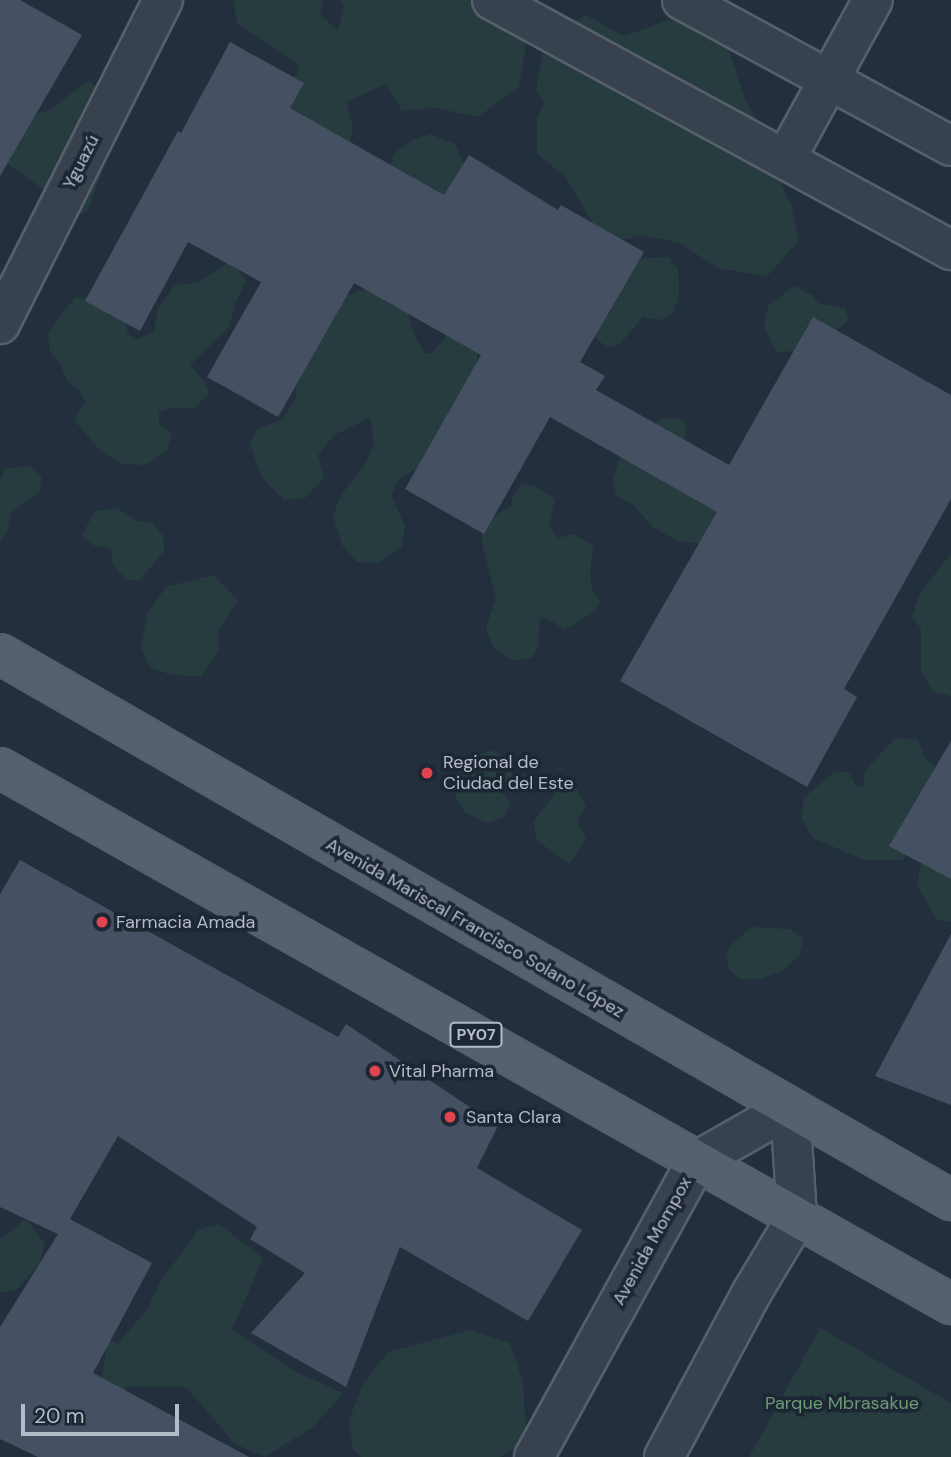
<!DOCTYPE html>
<html>
<head>
<meta charset="utf-8">
<style>
  body { margin:0 }
  #map { position:relative; width:951px; height:1457px; overflow:hidden; background:#242f3e; font-family:"DM Sans",sans-serif }
  div>[style] { position:absolute }
  .green>* { inset:0; background:#263c3f }
  .building>* { inset:0; background:#455162 }
  .roads { filter:drop-shadow(2px 0 #565f6c) drop-shadow(-2px 0 #565f6c) drop-shadow(0 2px #565f6c) drop-shadow(0 -2px #565f6c) }
  .minor>* { height:38px; margin:-19px; padding:0 19px; transform-origin:19px; border-radius:19px; background:#38414e }
  .primary>* { height:38px; margin:-19px; padding:0 19px; transform-origin:19px; border-radius:19px; background:#56606e }
  .dots>* { width:19px; height:19px; translate:-50% -50%; box-sizing:border-box; border:4px solid #1d2633; border-radius:50% }
  span { translate:-50% -50%; white-space:nowrap; text-align:center; line-height:1.15; -webkit-text-stroke:7px #1d2633; paint-order:stroke }
  .shield-label span { padding:2px 5px; background:#1d2633; border:2px solid; border-radius:5px; -webkit-text-stroke-width:0 }
  .shield-label { font-size:16px; color:#b4bcc9; font-weight:700 }
  .street-label { font-size:18px; color:#b4bcc9 }
  .poi-label { font-size:18px; color:#b4bcc9 }
  .left { translate:0 -50%; text-align:left }
  .park-label { font-size:18px; color:#6b9a76 }
  .scale { position:absolute; left:21px; top:1404px; width:158px; height:32px; box-sizing:border-box; border:4px solid #b4bcc9; border-top:0; padding-left:9px; font-size:21px; line-height:24px; white-space:nowrap; color:#b4bcc9; -webkit-text-stroke:5px #1d2633; paint-order:stroke }
</style>
</head>
<body>
<div id="map">
  <div class="green">
    <i style="clip-path:polygon(233px 0,324px 0,320px 15px,338px 30px,344px 6px,341px 0,518px 0,525px 16px,525px 52px,519px 87px,478px 117px,435px 108px,402px 111px,386px 84px,346px 102px,353px 128px,346px 154px,294px 130px,287px 91px,300px 66px,237px 23px)"></i>
    <i style="clip-path:polygon(685px 14px,713px 40px,729px 50px,746px 102px,762px 126px,773px 168px,792px 206px,798px 242px,767px 276px,717px 268px,680px 243px,643px 235px,605px 244px,565px 176px,537px 154px,537px 116px,545px 103px,536px 91px,545px 42px,585px 15px,624px 36px)"></i>
    <i style="clip-path:polygon(89px 80px,98px 91px,103px 170px,87px 211px,69px 221px,49px 193px,5px 162px,30px 114px,49px 111px)"></i>
    <i style="clip-path:polygon(430px 134px,455px 144px,469px 174px,445px 206px,389px 171px,394px 153px,413px 140px)"></i>
    <i style="clip-path:polygon(669px 257px,678px 269px,679px 292px,674px 312px,661px 320px,643px 317px,619px 345px,607px 347px,599px 341px,588px 328px,622px 276px,641px 258px)"></i>
    <i style="clip-path:polygon(232px 260px,246px 281px,235px 304px,229px 327px,190px 365px,204px 381px,209px 393px,193px 409px,174px 407px,159px 412px,159px 424px,172px 433px,167px 451px,145px 465px,121px 464px,99px 449px,74px 420px,85px 401px,80px 392px,67px 381px,60px 363px,50px 352px,48px 333px,75px 297px,97px 300px,123px 315px,128px 334px,137px 339px,154px 332px,158px 308px,175px 285px,197px 283px)"></i>
    <i style="clip-path:polygon(794px 286px,812px 295px,818px 303px,845px 308px,848px 320px,826px 341px,801px 351px,777px 352px,764px 327px,768px 306px)"></i>
    <i style="clip-path:polygon(370px 288px,406px 308px,416px 339px,425px 353px,431px 354px,450px 332px,477px 344px,477px 373px,436px 457px,399px 479px,391px 495px,405px 526px,402px 546px,377px 563px,357px 562px,342px 545px,333px 516px,341px 495px,365px 465px,374px 445px,370px 418px,334px 435px,318px 455px,324px 478px,305px 498px,284px 500px,261px 476px,250px 444px,256px 430px,282px 419px,296px 398px,297px 373px,338px 298px)"></i>
    <i style="clip-path:polygon(663px 417px,682px 420px,686px 427px,683px 455px,703px 497px,723px 517px,703px 544px,678px 541px,653px 527px,633px 505px,616px 495px,613px 480px,625px 440px,641px 437px)"></i>
    <i style="clip-path:polygon(30px 466px,42px 478px,39px 492px,12px 512px,7px 532px,0 542px,0 481px,5px 469px)"></i>
    <i style="clip-path:polygon(522px 484px,534px 485px,555px 499px,549px 527px,558px 538px,573px 534px,593px 545px,590px 577px,593px 591px,600px 601px,595px 611px,565px 630px,550px 620px,540px 617px,538px 648px,531px 658px,514px 661px,493px 648px,486px 627px,496px 599px,482px 543px,482px 524px,512px 505px,512px 497px)"></i>
    <i style="clip-path:polygon(117px 508px,137px 521px,153px 523px,163px 536px,164px 551px,139px 581px,126px 579px,113px 565px,111px 548px,92px 545px,82px 535px,95px 511px)"></i>
    <i style="clip-path:polygon(951px 554px,951px 696px,933px 691px,921px 670px,921px 629px,912px 617px,920px 593px)"></i>
    <i style="clip-path:polygon(214px 575px,238px 600px,219px 629px,218px 652px,201px 676px,171px 675px,150px 667px,141px 647px,148px 612px,166px 587px)"></i>
    <i style="clip-path:polygon(895px 738px,918px 740px,926px 759px,939px 769px,915px 844px,903px 860px,864px 860px,813px 838px,801px 817px,804px 798px,835px 771px,850px 773px,855px 785px,863px 788px,865px 771px)"></i>
    <i style="clip-path:polygon(492px 750px,506px 760px,513px 775px,503px 791px,510px 804px,505px 817px,487px 823px,466px 813px,456px 799px,456px 784px,460px 762px)"></i>
    <i style="clip-path:polygon(576px 787px,586px 806px,577px 821px,586px 839px,570px 864px,536px 840px,534px 821px,557px 791px)"></i>
    <i style="clip-path:polygon(951px 851px,951px 922px,937px 920px,917px 886px,923px 853px)"></i>
    <i style="clip-path:polygon(752px 927px,790px 929px,804px 939px,800px 954px,781px 972px,759px 979px,740px 979px,730px 970px,726px 958px,730px 946px)"></i>
    <i style="clip-path:polygon(26px 1219px,45px 1244px,39px 1264px,16px 1290px,0 1293px,0 1239px)"></i>
    <i style="clip-path:polygon(219px 1224px,263px 1258px,232px 1330px,296px 1372px,343px 1393px,313px 1427px,265px 1457px,235px 1444px,186px 1387px,126px 1386px,121px 1401px,101px 1385px,106px 1351px,77px 1346px,65px 1321px,118px 1344px,148px 1308px,159px 1284px,198px 1230px)"></i>
    <i style="clip-path:polygon(820px 1328px,951px 1403px,951px 1457px,749px 1457px)"></i>
    <i style="clip-path:polygon(470px 1330px,510px 1343px,523px 1382px,526px 1434px,518px 1446px,500px 1457px,361px 1457px,353px 1449px,349px 1420px,363px 1384px,388px 1352px)"></i>
  </div>
  <div class="building">
    <i style="clip-path:polygon(0 0,20px 0,82px 35px,0 176px)"></i>
    <i style="clip-path:polygon(230px 42px,304px 83px,290px 108px,444px 195px,469px 155px,558px 210px,561px 205px,644px 252px,580px 362px,605px 376px,596px 390px,729px 465px,813px 317px,951px 395px,951px 499px,844px 689px,857px 697px,807px 787px,620px 681px,717px 512px,550px 417px,484px 534px,405px 489px,481px 355px,354px 283px,278px 417px,207px 377px,261px 282px,188px 242px,140px 331px,85px 301px,178px 131px,181px 133px)"></i>
    <i style="clip-path:polygon(951px 741px,951px 879px,889px 846px)"></i>
    <i style="clip-path:polygon(20px 860px,338px 1037px,346px 1024px,498px 1126px,477px 1168px,582px 1230px,528px 1321px,400px 1247px,346px 1387px,251px 1333px,305px 1273px,250px 1239px,257px 1227px,118px 1136px,70px 1219px,152px 1263px,93px 1373px,249px 1457px,38px 1457px,0 1439px,0 1327px,58px 1234px,0 1207px,0 894px)"></i>
    <i style="clip-path:polygon(951px 934px,951px 1105px,875px 1076px)"></i>
  </div>
  <div class="roads">
    <div class="minor">
      <i style="left:492px;top:0;width:523px;rotate:28.58deg"></i>
      <i style="left:682px;top:0;width:306px;rotate:28.5deg"></i>
      <i style="left:786px;top:158px;width:180px;rotate:-61.2deg"></i>
      <i style="left:0;top:324px;width:363px;rotate:-63.3deg"></i>
      <i style="left:534px;top:1457px;width:338px;rotate:-61.2deg"></i>
      <i style="left:697px;top:1161px;width:107px;rotate:-29.7deg"></i>
      <i style="left:790px;top:1108px;width:109px;rotate:86.3deg"></i>
      <i style="left:797px;top:1217px;width:90px;rotate:120.9deg"></i>
      <i style="left:751px;top:1294px;width:185px;rotate:118.1deg"></i>
    </div>
    <div class="primary">
      <i style="left:0;top:654px;width:1097px;rotate:29.86deg"></i>
      <i style="left:0;top:768px;width:1092px;rotate:29.41deg"></i>
    </div>
  </div>
  <div class="dots">
    <i style="left:427px;top:773px;background:#e0444e"></i>
    <i style="left:102px;top:922px;background:#e0444e"></i>
    <i style="left:375px;top:1071px;background:#e0444e"></i>
    <i style="left:450px;top:1117px;background:#e0444e"></i>
  </div>
  <div class="shield-label">
    <span style="left:476px;top:1035px">PY07</span>
  </div>
  <div class="street-label">
    <span style="left:81px;top:162px;rotate:-63deg">Yguazú</span>
    <span style="left:475px;top:928px;rotate:30deg">Avenida Mariscal Francisco Solano López</span>
    <span style="left:652px;top:1241px;rotate:-61deg">Avenida Mompox</span>
  </div>
  <div class="poi-label">
    <span class="left" style="left:443px;top:773px">Regional de<br>Ciudad del Este</span>
    <span class="left" style="left:116px;top:922px">Farmacia Amada</span>
    <span class="left" style="left:389px;top:1071px">Vital Pharma</span>
    <span class="left" style="left:466px;top:1117px">Santa Clara</span>
  </div>
  <div class="park-label">
    <span style="left:842px;top:1403px">Parque Mbrasakue</span>
  </div>
  <div class="scale">20 m</div>
</div>
</body>
</html>
